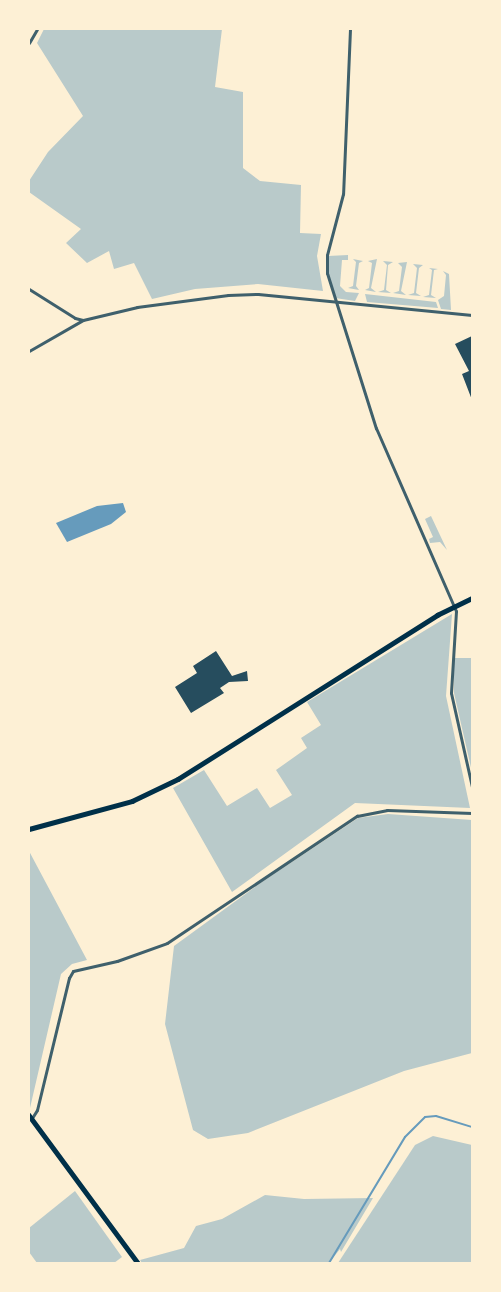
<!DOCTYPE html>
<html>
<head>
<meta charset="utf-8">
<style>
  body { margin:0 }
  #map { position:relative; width:501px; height:1292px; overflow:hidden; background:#fdf0d5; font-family:"Fira Sans",sans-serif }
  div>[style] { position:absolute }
  .green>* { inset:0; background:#b9caca }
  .water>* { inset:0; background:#669bbc }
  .stream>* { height:2px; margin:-1px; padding:0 1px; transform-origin:1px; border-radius:1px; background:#669bbc }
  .building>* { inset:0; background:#264d5e }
  .minor>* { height:3px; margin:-1.5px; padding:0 1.5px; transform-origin:1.5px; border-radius:1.5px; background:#3f606c }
  .secondary>* { height:4.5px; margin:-2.25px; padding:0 2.25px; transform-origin:2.25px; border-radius:2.25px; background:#003049 }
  span { translate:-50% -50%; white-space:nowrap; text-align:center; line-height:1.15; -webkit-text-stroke:4px #fdf0d5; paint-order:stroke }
  .frame { position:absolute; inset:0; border:30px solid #fdf0d5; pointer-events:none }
</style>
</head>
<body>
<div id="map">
  <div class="green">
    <i style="clip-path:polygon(44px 29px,222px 29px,215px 87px,243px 92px,243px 168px,260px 181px,301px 185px,300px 233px,321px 234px,317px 256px,323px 291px,258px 284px,195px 289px,152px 299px,134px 263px,114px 269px,109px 251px,87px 263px,66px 243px,81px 229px,29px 192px,29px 181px,48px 152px,83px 116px,37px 43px)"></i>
    <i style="clip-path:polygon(348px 255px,348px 260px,342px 260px,340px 286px,346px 292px,359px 293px,355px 301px,335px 298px,329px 276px,328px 256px)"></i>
    <i style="clip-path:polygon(353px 259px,363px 261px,359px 263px,356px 286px,359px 290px,348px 288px,353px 286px,356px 262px)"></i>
    <i style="clip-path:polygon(377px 259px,371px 288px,376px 292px,365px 290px,369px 288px,372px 263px,368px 261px)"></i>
    <i style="clip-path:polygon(383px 261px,393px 262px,388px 265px,386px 290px,391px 293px,378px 292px,384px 290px,387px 265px)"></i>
    <i style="clip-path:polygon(407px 262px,401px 291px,406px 295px,393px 293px,399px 291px,402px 267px,398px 263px)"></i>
    <i style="clip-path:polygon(413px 264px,423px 265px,419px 268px,416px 293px,421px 296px,408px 295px,414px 293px,417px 268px)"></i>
    <i style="clip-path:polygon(429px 268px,438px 269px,434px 270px,431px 295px,436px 298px,423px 297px,429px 295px,432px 270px)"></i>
    <i style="clip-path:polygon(443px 271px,449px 274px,451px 310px,441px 309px,438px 300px,444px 296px,446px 275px)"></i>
    <i style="clip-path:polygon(365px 294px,436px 302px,438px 308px,367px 302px)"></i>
    <i style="clip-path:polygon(431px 516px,447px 550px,440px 542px,430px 543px,429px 539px,433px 537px,425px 519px)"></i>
    <i style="clip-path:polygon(452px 614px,446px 696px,470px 808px,355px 803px,232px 892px,173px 788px,204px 770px,227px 806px,257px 788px,270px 808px,292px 795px,276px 770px,307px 748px,301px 738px,321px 725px,307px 702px)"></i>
    <i style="clip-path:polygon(454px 658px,472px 658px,472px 772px,454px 693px)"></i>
    <i style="clip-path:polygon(388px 814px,472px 820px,472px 1053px,404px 1071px,248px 1133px,208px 1139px,193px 1130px,165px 1024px,174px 946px,259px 884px,358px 818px)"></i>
    <i style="clip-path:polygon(29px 851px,87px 960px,72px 964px,61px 974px,30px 1108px)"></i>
    <i style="clip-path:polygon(433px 1136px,472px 1145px,472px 1263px,338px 1263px,415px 1145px)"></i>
    <i style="clip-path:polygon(75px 1191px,122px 1257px,114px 1263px,37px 1263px,29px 1252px,29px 1228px)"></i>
    <i style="clip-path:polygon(265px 1195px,304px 1199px,373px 1198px,341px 1252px,340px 1249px,329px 1263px,142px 1263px,140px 1260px,184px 1248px,196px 1226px,222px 1219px)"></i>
  </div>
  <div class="water">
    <i style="clip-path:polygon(123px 503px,126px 512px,111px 524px,67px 542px,56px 523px,97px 506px)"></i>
  </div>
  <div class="stream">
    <i style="left:329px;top:1263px;width:147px;rotate:-58.9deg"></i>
    <i style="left:405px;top:1137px;width:28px;rotate:-45deg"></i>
    <i style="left:425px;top:1117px;width:11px;rotate:-5deg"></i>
    <i style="left:436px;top:1116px;width:38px;rotate:17deg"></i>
  </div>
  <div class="building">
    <i style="clip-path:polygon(472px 336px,472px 400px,462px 374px,469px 371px,455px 344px)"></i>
    <i style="clip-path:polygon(216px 651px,232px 676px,247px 671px,248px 681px,229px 682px,220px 688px,224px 693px,191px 713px,175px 687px,197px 673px,193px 666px)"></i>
  </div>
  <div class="minor">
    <i style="left:350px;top:29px;width:165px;rotate:92.4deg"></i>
    <i style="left:343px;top:194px;width:63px;rotate:104.7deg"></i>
    <i style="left:327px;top:255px;width:18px;rotate:90deg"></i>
    <i style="left:327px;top:273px;width:163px;rotate:72.5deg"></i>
    <i style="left:376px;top:428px;width:200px;rotate:66.4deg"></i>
    <i style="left:456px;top:611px;width:82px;rotate:93.5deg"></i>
    <i style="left:451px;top:693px;width:96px;rotate:77.4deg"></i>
    <i style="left:29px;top:43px;width:16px;rotate:-60deg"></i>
    <i style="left:29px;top:289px;width:54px;rotate:32.2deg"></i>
    <i style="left:75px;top:318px;width:8px;rotate:14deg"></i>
    <i style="left:83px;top:320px;width:56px;rotate:-13.5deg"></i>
    <i style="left:137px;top:307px;width:92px;rotate:-7.5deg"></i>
    <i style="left:228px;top:295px;width:30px;rotate:-2deg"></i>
    <i style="left:258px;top:294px;width:215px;rotate:5.6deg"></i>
    <i style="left:29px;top:351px;width:62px;rotate:-29.9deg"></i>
    <i style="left:32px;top:1118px;width:9px;rotate:-58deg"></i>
    <i style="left:37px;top:1110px;width:136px;rotate:-76.4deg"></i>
    <i style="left:69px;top:978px;width:8px;rotate:-60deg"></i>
    <i style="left:73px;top:971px;width:45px;rotate:-12.8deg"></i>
    <i style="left:117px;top:961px;width:53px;rotate:-19.8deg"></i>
    <i style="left:167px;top:943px;width:229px;rotate:-33.8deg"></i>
    <i style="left:357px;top:816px;width:31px;rotate:-11deg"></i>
    <i style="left:387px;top:810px;width:85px;rotate:2deg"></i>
  </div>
  <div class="secondary">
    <i style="left:29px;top:829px;width:107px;rotate:-15.2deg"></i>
    <i style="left:132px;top:801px;width:51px;rotate:-25.6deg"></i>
    <i style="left:178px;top:779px;width:307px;rotate:-32.3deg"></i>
    <i style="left:437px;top:615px;width:39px;rotate:-26deg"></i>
    <i style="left:29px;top:1115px;width:184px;rotate:53.6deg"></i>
  </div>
  <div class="frame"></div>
</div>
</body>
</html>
